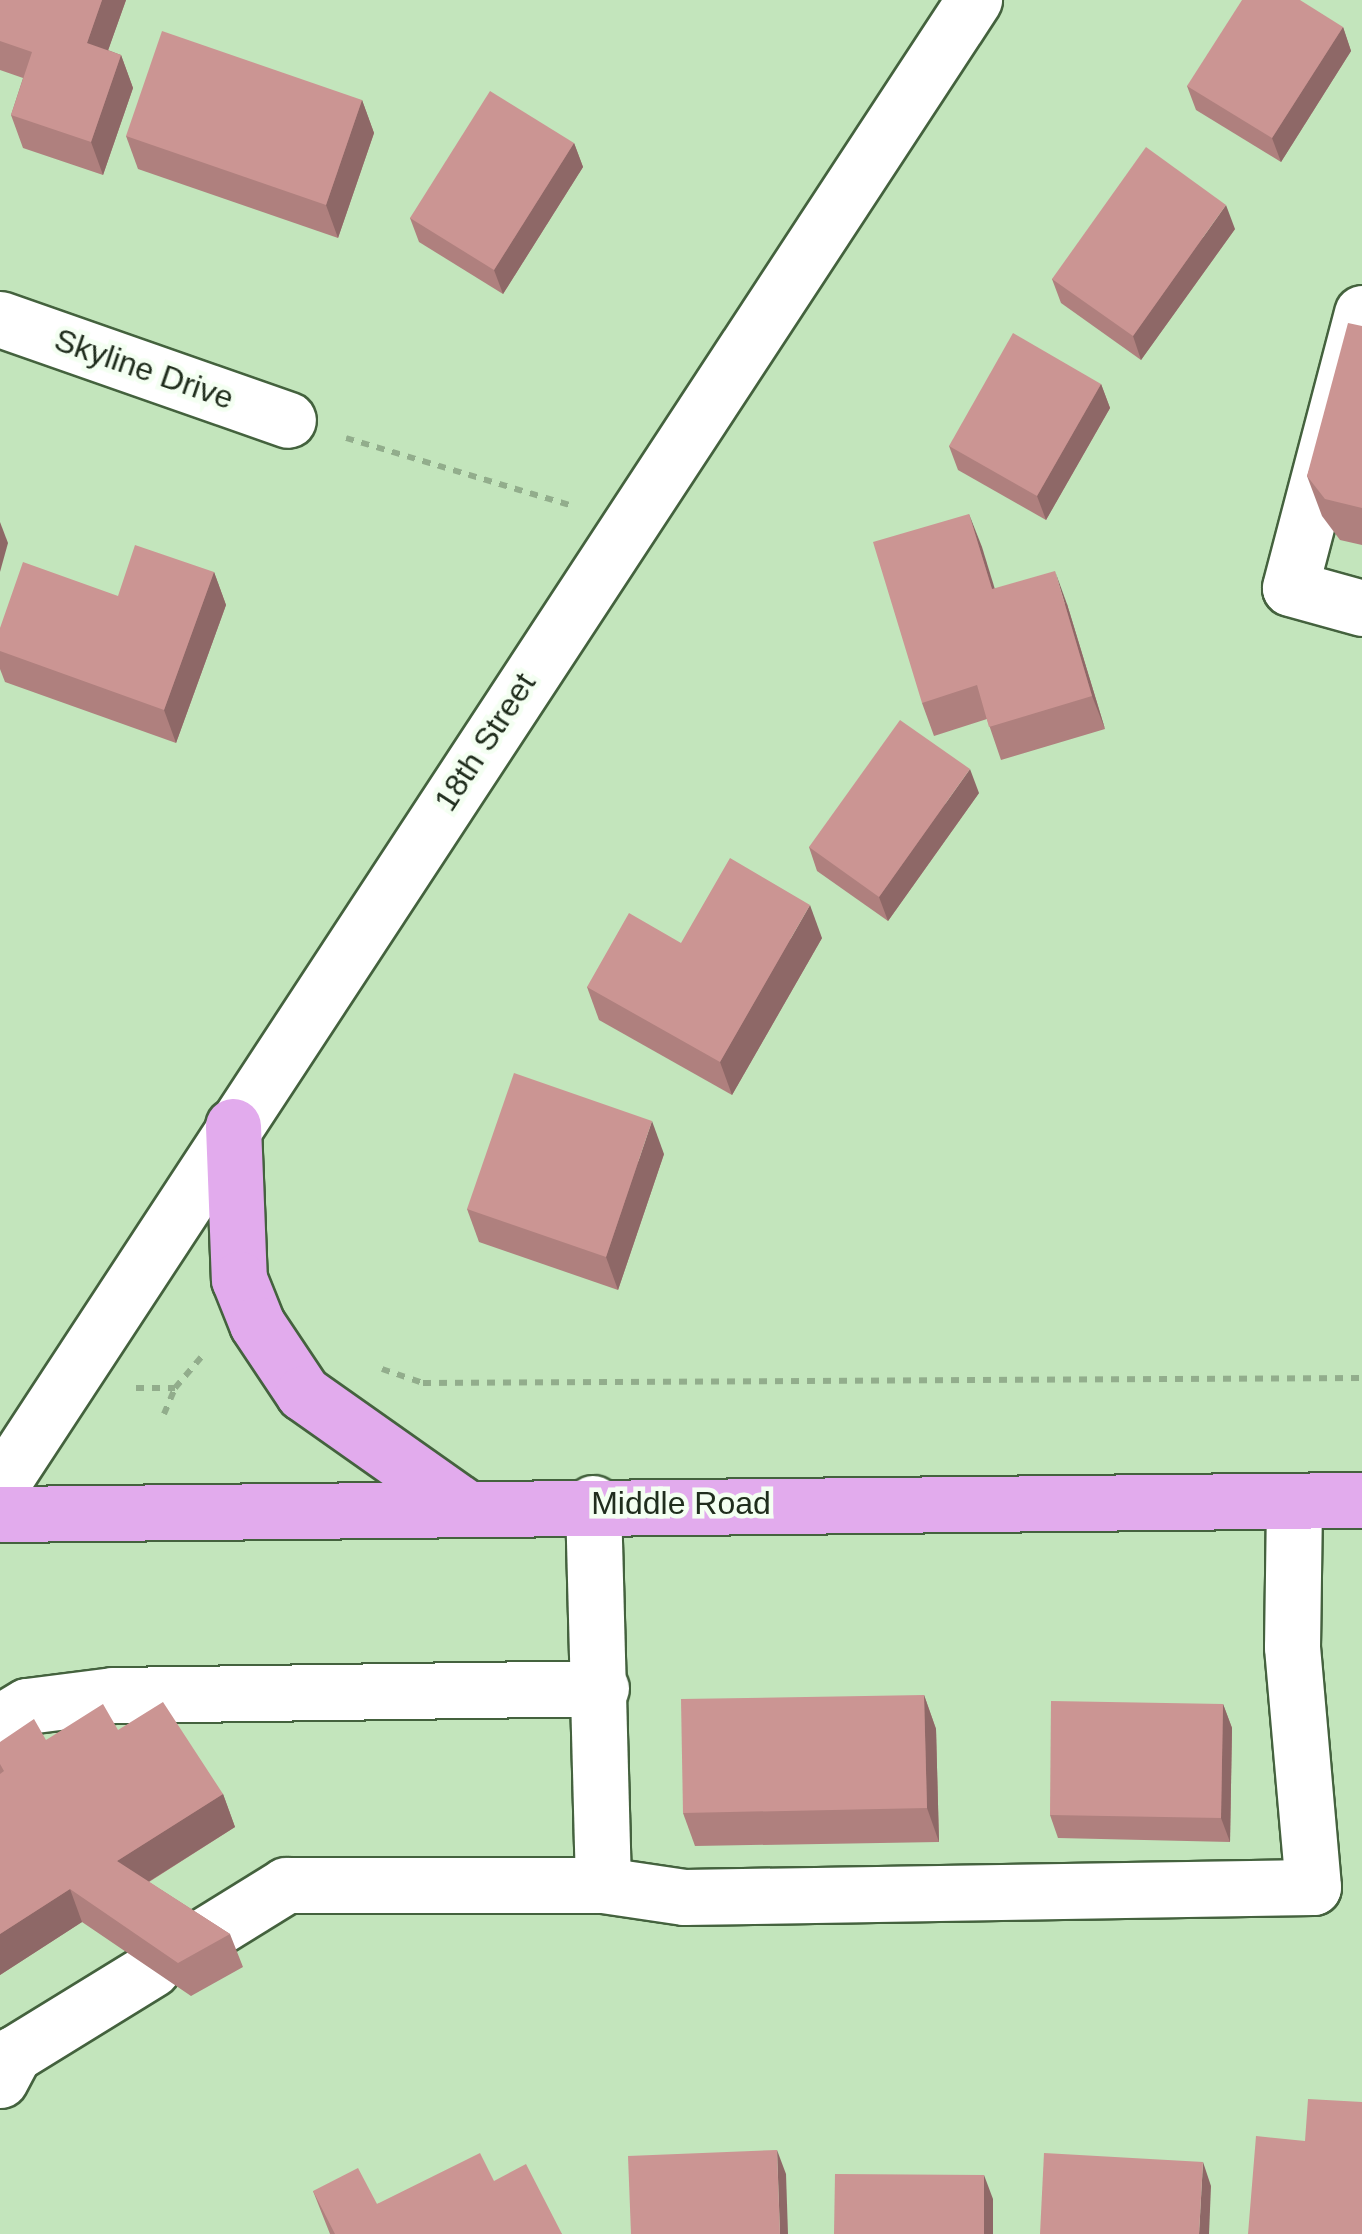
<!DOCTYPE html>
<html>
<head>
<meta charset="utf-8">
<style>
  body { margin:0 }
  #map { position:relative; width:1362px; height:2234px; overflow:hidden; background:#c3e5bc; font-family:Arial,sans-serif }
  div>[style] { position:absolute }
  .path>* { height:6px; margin-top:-3px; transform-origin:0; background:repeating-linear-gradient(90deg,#92ad8c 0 8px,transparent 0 16px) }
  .roads { filter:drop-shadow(2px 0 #44623e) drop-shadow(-2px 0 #44623e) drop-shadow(0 2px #44623e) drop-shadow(0 -2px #44623e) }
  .minor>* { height:55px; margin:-27.5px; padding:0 27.5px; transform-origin:27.5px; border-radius:27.5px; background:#fff }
  .major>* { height:55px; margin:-27.5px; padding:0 27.5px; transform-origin:27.5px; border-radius:27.5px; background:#e2abed }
  .wall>* { inset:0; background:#af807e }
  .shaded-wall>* { inset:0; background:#8e6867 }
  .building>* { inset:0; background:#cb9593 }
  span { translate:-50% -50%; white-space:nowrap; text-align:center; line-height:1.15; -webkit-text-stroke:9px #f4fff2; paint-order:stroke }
  .street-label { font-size:32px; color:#202d1d }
</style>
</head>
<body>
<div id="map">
  <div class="path">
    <i style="left:346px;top:438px;width:233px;rotate:16.7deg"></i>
    <i style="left:382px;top:1369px;width:43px;rotate:18.9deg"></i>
    <i style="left:423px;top:1383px;width:939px;rotate:-0.31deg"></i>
    <i style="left:136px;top:1388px;width:39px"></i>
    <i style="left:175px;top:1388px;width:43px;rotate:-49.7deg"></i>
    <i style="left:164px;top:1414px;width:28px;rotate:-67deg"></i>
  </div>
  <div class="roads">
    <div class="minor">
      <i style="left:1362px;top:313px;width:284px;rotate:104.7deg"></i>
      <i style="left:1290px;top:588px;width:75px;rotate:15.5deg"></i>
      <i style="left:0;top:319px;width:305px;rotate:19.3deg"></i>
      <i style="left:0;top:1486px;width:1777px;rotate:-56.76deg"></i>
      <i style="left:593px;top:1503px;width:382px;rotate:88.5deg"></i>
      <i style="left:0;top:1722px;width:31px;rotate:-31deg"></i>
      <i style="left:27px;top:1706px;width:87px;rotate:-7.3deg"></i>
      <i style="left:113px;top:1695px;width:488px;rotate:-0.8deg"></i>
      <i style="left:199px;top:1939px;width:102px;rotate:-31.8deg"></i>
      <i style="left:286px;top:1885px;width:317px"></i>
      <i style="left:603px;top:1885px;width:82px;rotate:8.4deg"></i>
      <i style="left:684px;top:1897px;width:629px;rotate:-0.91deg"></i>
      <i style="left:1313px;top:1887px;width:241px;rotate:-95deg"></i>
      <i style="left:1292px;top:1647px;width:146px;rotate:-89.2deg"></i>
      <i style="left:0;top:2080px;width:30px;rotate:-62deg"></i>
      <i style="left:14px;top:2054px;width:162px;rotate:-31.6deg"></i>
    </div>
    <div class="major">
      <i style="left:233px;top:1126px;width:153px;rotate:87.8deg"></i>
      <i style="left:239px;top:1279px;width:48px;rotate:68.2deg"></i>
      <i style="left:257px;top:1324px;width:83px;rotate:56.3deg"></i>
      <i style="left:303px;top:1393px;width:194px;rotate:35.2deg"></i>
      <i style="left:0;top:1514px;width:1362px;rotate:-0.59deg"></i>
    </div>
  </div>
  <div class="wall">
    <i style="clip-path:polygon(0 0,126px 0,108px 50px,121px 55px,133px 88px,103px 175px,23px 148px,11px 115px,23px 78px,0 70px)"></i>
    <i style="clip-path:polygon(1343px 27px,1351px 51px,1281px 162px,1196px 110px,1187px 86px)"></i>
    <i style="clip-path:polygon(362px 100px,374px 133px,338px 238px,138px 169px,126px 136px)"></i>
    <i style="clip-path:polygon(574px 143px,583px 167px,503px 294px,419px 242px,410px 218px)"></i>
    <i style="clip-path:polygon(1235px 229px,1141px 360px,1061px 303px,1052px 279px)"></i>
    <i style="clip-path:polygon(1362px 326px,1362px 545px,1340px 540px,1322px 516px,1307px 476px)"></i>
    <i style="clip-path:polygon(1101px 384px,1110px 408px,1046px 520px,958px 470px,949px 446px)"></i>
    <i style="clip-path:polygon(969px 514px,994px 589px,1067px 604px,1105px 729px,1001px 760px,987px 719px,934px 736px,922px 703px)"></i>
    <i style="clip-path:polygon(214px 572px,226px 605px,176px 743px,5px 682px,0 669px,0 628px)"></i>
    <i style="clip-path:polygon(979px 793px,888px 921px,817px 871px,809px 847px)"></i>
    <i style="clip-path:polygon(822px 938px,732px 1095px,599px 1020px,587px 987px,681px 943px)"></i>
    <i style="clip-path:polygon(664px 1154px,618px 1290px,479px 1242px,467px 1209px)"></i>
    <i style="clip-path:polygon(924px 1695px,936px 1729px,939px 1842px,695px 1846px,683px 1813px)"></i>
    <i style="clip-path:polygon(1223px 1704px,1232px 1728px,1230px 1842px,1058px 1838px,1050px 1815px)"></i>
    <i style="clip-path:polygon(118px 1730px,223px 1794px,235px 1827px,149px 1882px,230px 1934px,243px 1967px,191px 1996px,82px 1922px,0 1975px,0 1742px,46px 1740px)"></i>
    <i style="clip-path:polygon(494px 2181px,562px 2234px,330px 2234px,313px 2191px,377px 2204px)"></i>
  </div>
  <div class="shaded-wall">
    <i style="clip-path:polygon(102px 0,126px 0,99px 76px,87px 43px)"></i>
    <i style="clip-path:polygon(1343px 27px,1351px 51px,1281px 162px,1272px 138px)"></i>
    <i style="clip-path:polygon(121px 55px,133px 88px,103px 175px,91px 142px)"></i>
    <i style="clip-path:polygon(362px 100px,374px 133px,338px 238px,326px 205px)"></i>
    <i style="clip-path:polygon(574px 143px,583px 167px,503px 294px,494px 270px)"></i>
    <i style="clip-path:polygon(1226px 205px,1235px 229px,1141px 360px,1133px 336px)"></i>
    <i style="clip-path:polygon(1101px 384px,1110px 408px,1046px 520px,1037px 496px)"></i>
    <i style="clip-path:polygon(969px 514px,982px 547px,1005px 622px,992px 589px)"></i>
    <i style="clip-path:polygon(0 522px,8px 543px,0 572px)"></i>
    <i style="clip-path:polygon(1055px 571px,1067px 604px,1105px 729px,1092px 696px)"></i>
    <i style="clip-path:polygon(214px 572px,226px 605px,176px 743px,164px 710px)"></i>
    <i style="clip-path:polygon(970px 769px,979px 793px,888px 921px,879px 897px)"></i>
    <i style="clip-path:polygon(810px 905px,822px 938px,732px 1095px,720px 1062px)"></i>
    <i style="clip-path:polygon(652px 1121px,664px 1154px,618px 1290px,606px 1257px)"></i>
    <i style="clip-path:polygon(924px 1695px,936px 1729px,939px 1842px,927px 1808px)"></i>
    <i style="clip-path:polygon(1223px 1704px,1232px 1728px,1230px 1842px,1221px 1818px)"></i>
    <i style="clip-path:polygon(223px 1794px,235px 1827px,129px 1894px,117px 1861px)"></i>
    <i style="clip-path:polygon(70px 1889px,82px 1922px,0 1975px,0 1934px)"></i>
    <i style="clip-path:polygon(777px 2150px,786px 2174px,788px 2234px,780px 2234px)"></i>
    <i style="clip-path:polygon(1203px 2162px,1211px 2186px,1209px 2234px,1199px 2234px)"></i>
    <i style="clip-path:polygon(984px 2175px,993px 2199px,993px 2234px,984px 2234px)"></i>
  </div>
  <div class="building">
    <i style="clip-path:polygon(0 0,102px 0,87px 43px,121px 55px,91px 142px,11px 115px,32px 52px,0 41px)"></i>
    <i style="clip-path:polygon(1242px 0,1300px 0,1343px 27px,1272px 138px,1187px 86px)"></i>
    <i style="clip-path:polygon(162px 31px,362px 100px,326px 205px,126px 136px)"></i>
    <i style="clip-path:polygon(490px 91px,574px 143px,494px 270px,410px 218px)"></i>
    <i style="clip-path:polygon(1146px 147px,1226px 205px,1133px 336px,1052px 279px)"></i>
    <i style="clip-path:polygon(1348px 323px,1362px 326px,1362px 508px,1325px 499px,1307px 476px)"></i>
    <i style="clip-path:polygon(1013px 333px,1101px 384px,1037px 496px,949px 446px)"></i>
    <i style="clip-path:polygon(969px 514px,992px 589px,1055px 571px,1092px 696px,989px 727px,977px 685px,922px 703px,873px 542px)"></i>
    <i style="clip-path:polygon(135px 545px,214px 572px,164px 710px,0 651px,0 628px,23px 562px,118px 596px)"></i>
    <i style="clip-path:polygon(900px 720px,970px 769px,879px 897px,809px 847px)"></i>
    <i style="clip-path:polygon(730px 858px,810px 905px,720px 1062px,587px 987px,629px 913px,681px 943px)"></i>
    <i style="clip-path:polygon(514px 1073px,652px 1121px,606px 1257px,467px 1209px)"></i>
    <i style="clip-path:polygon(924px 1695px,927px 1808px,683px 1813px,681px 1699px)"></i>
    <i style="clip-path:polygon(1051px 1701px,1223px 1704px,1221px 1818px,1050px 1815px)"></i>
    <i style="clip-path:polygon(163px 1702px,223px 1794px,117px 1861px,230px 1934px,178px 1963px,70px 1889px,0 1934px,0 1774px,4px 1771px,0 1764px,0 1742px,34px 1719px,46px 1740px,103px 1704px,118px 1730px)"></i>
    <i style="clip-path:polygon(1308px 2099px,1362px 2102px,1362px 2234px,1248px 2234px,1256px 2136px,1305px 2141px)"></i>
    <i style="clip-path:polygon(777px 2150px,780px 2234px,631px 2234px,628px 2156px)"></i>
    <i style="clip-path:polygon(480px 2153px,494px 2181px,526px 2164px,562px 2234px,335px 2234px,313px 2191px,358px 2168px,377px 2204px)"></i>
    <i style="clip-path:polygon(1044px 2153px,1203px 2162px,1199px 2234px,1040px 2234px)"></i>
    <i style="clip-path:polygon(835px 2174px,984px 2175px,984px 2234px,834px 2234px)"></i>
  </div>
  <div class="street-label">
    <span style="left:144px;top:369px;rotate:19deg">Skyline Drive</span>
    <span style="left:485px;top:742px;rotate:-57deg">18th Street</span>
    <span style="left:681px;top:1503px">Middle Road</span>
  </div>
</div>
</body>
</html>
